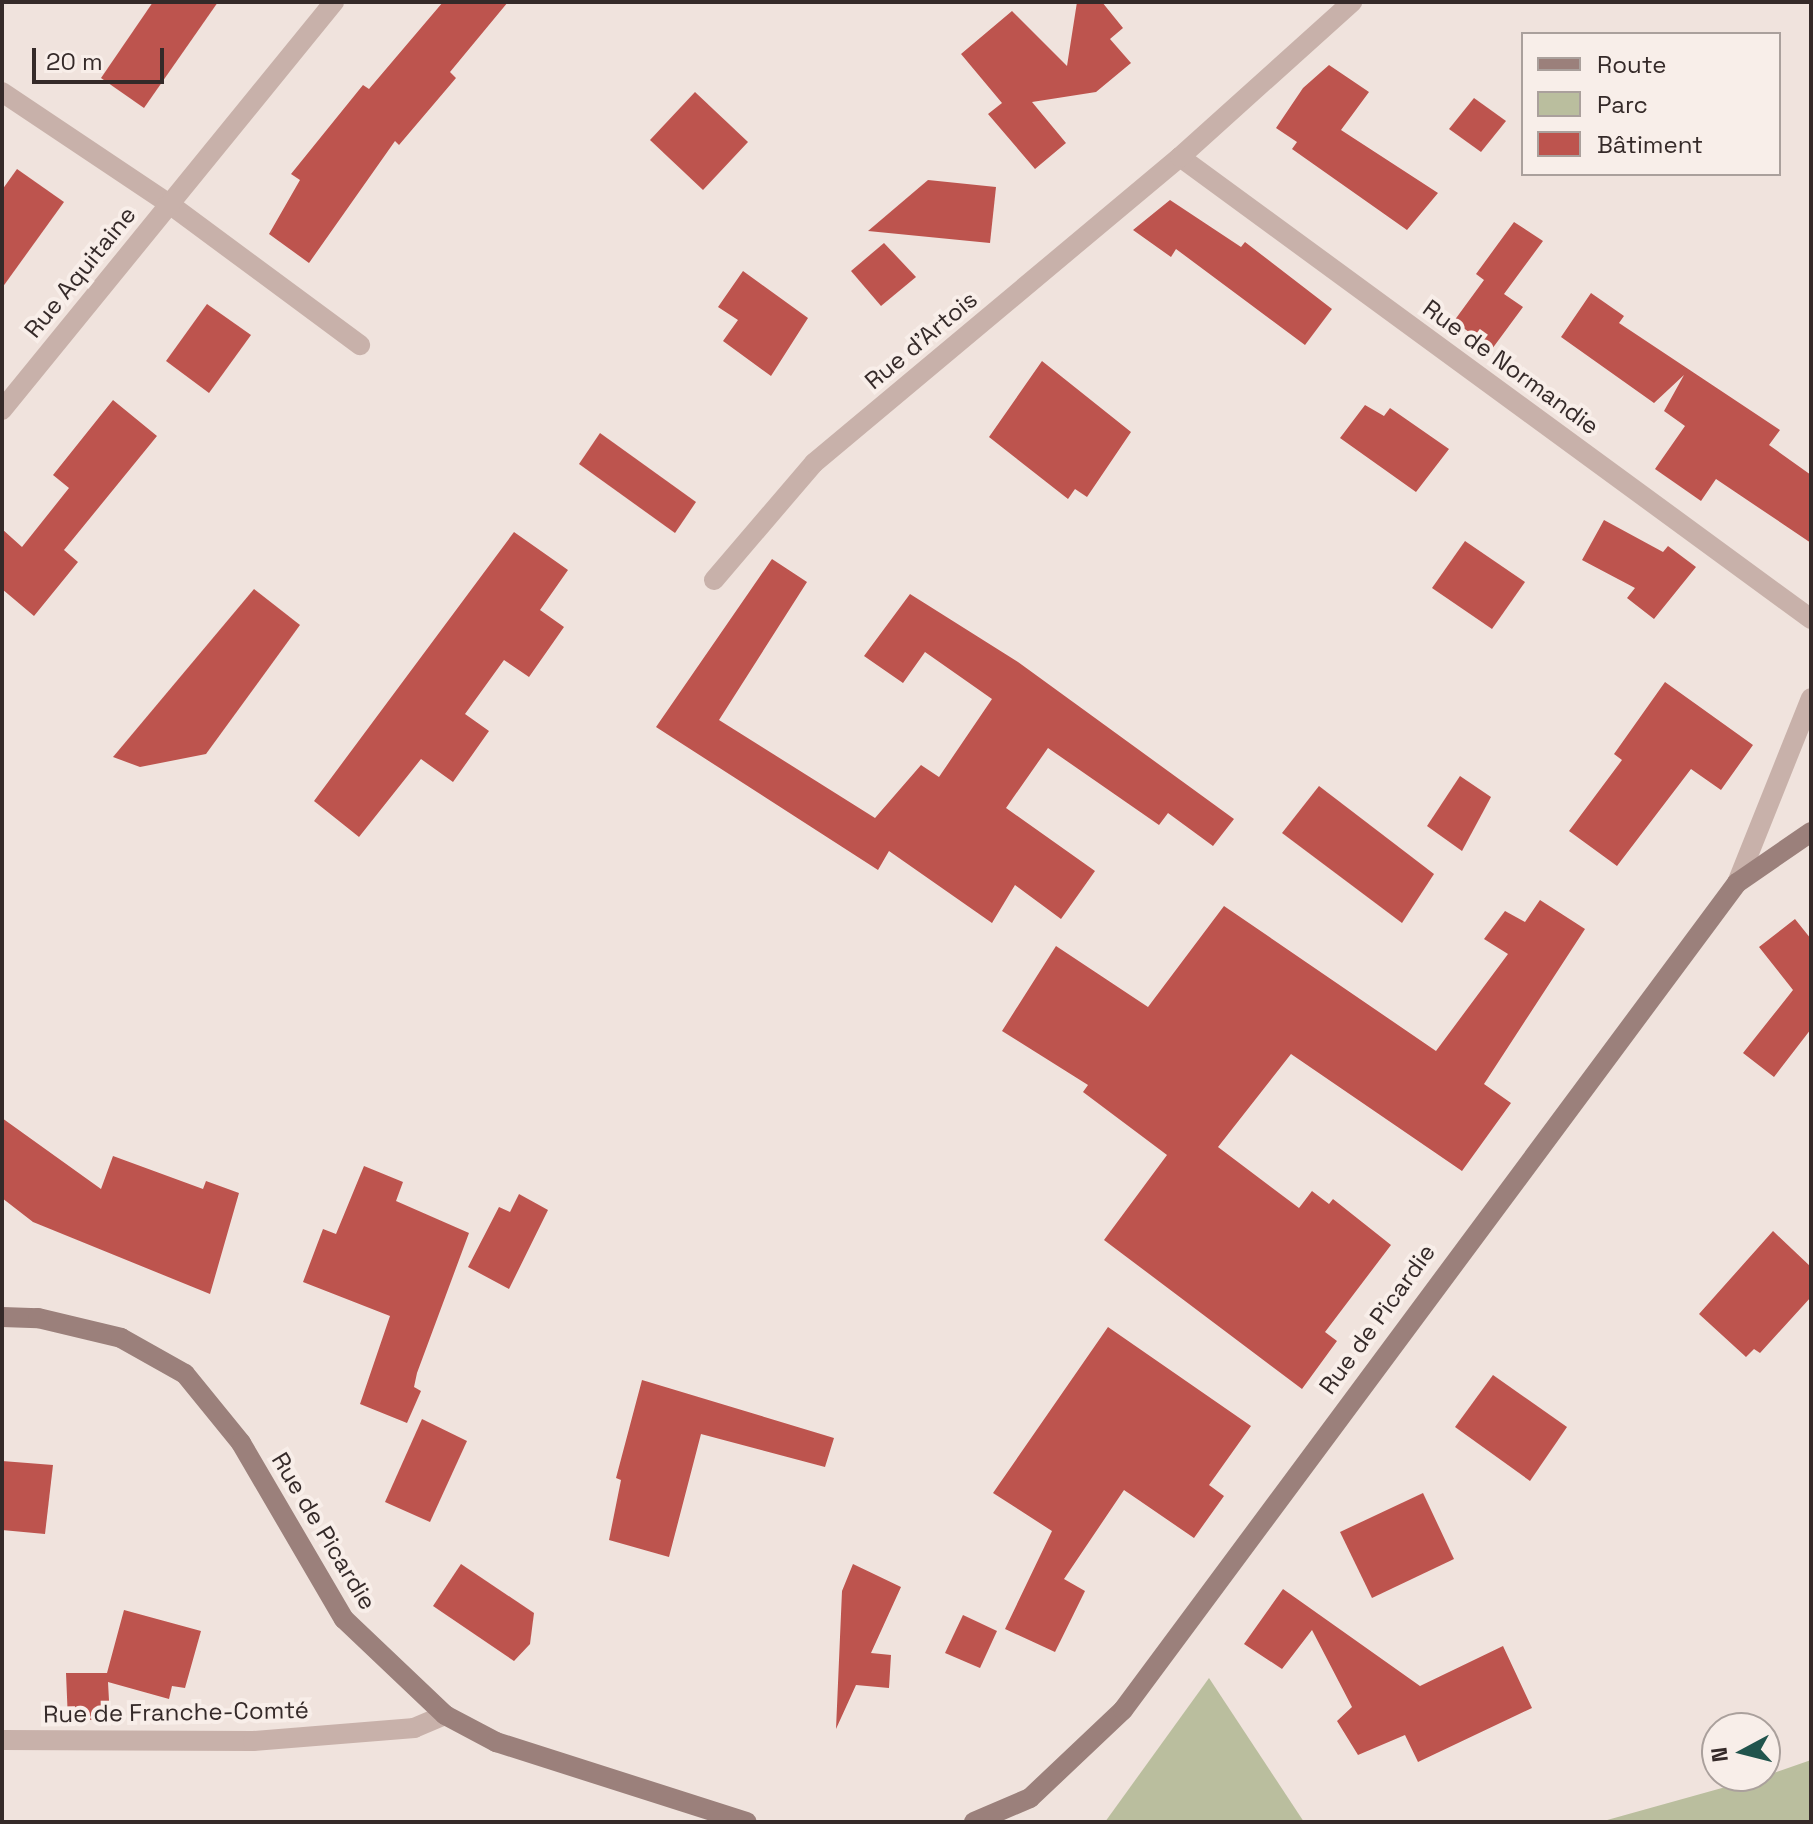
<!DOCTYPE html>
<html>
<head>
<meta charset="utf-8">
<style>
  body { margin:0 }
  #map { position:relative; width:1813px; height:1824px; overflow:hidden; background:#f0e3dd; font-family:"Space Grotesk",sans-serif }
  div>[style] { position:absolute }
  .green>* { inset:0; background:#babe9e }
  .building>* { inset:0; background:#bd544e }
  .street>* { height:20px; margin:-10px; padding:0 10px; transform-origin:10px; border-radius:10px; background:#c8b1aa }
  .secondary>* { height:20px; margin:-10px; padding:0 10px; transform-origin:10px; border-radius:10px; background:#9b807b }
  span { translate:-50% -50%; white-space:nowrap; text-align:center; line-height:1.15; -webkit-text-stroke:8px #f8eee9; paint-order:stroke }
  .street-label { font-size:24px; color:#352a29 }
  .frame { position:absolute; inset:0; border:4px solid #352a29; pointer-events:none }
  .legend { position:absolute; left:1521px; top:32px; width:260px; height:144px; box-sizing:border-box; background:#f8eee9; border:2px solid #aaa09c; margin:0; padding:10px 14px; list-style:none; font-size:24px; color:#352a29 }
  .legend li { display:flex; align-items:center; gap:16px; height:40px }
  .legend b { width:40px; border:2px solid #aaa09c }
  .north { position:absolute; left:1701px; top:1712px; width:80px; height:80px; box-sizing:border-box; background:#f8eee9; border:2px solid #aaa09c; border-radius:50%; rotate:263deg; font-size:22px; font-weight:700; line-height:32px; text-align:center; color:#352a29 }
  .north::after { content:''; display:block; margin:auto; width:28px; height:36px; background:#21544d; clip-path:polygon(50% 0,100% 100%,50% 72%,0 100%) }
  .scale { position:absolute; left:32px; top:48px; width:132px; height:36px; box-sizing:border-box; border:4px solid #352a29; border-top:0; padding-left:10px; font-size:24px; line-height:28px; white-space:nowrap; color:#352a29; -webkit-text-stroke:6px #f8eee9; paint-order:stroke }
</style>
</head>
<body>
<div id="map">
  <div class="green">
    <i style="clip-path:polygon(1209px 1678px,1304px 1822px,1105px 1822px)"></i>
    <i style="clip-path:polygon(1811px 1760px,1811px 1822px,1600px 1822px,1765px 1776px)"></i>
  </div>
  <div class="building">
    <i style="clip-path:polygon(153px 2px,218px 2px,144px 108px,101px 78px)"></i>
    <i style="clip-path:polygon(443px 2px,508px 2px,450px 72px,456px 78px,399px 145px,395px 141px,309px 263px,269px 234px,300px 180px,291px 174px,363px 85px,369px 89px)"></i>
    <i style="clip-path:polygon(1077px 2px,1102px 2px,1123px 28px,1110px 39px,1131px 63px,1096px 92px,1032px 102px,1066px 143px,1035px 169px,988px 114px,1002px 103px,961px 54px,1012px 11px,1067px 66px)"></i>
    <i style="clip-path:polygon(1329px 65px,1369px 92px,1341px 130px,1438px 193px,1407px 230px,1292px 149px,1297px 142px,1276px 128px,1303px 88px)"></i>
    <i style="clip-path:polygon(695px 92px,748px 142px,703px 190px,650px 140px)"></i>
    <i style="clip-path:polygon(1474px 98px,1506px 121px,1481px 152px,1449px 129px)"></i>
    <i style="clip-path:polygon(17px 169px,64px 202px,2px 288px,2px 190px)"></i>
    <i style="clip-path:polygon(928px 180px,996px 187px,990px 243px,868px 231px)"></i>
    <i style="clip-path:polygon(1170px 200px,1241px 247px,1245px 242px,1332px 309px,1305px 345px,1176px 249px,1171px 257px,1133px 230px)"></i>
    <i style="clip-path:polygon(1514px 222px,1543px 241px,1504px 294px,1523px 307px,1492px 349px,1454px 321px,1484px 280px,1476px 274px)"></i>
    <i style="clip-path:polygon(884px 243px,916px 277px,881px 306px,851px 271px)"></i>
    <i style="clip-path:polygon(743px 271px,808px 318px,771px 376px,723px 341px,738px 320px,718px 307px)"></i>
    <i style="clip-path:polygon(1591px 293px,1624px 316px,1619px 323px,1780px 430px,1769px 445px,1811px 475px,1811px 543px,1716px 479px,1701px 501px,1655px 469px,1685px 426px,1664px 411px,1684px 375px,1654px 403px,1561px 337px)"></i>
    <i style="clip-path:polygon(207px 304px,251px 335px,209px 393px,166px 361px)"></i>
    <i style="clip-path:polygon(1042px 361px,1131px 432px,1087px 497px,1075px 489px,1068px 499px,989px 437px)"></i>
    <i style="clip-path:polygon(113px 400px,157px 436px,64px 550px,78px 562px,34px 616px,2px 589px,2px 529px,22px 547px,69px 488px,53px 475px)"></i>
    <i style="clip-path:polygon(1365px 405px,1384px 416px,1390px 408px,1449px 449px,1416px 492px,1340px 438px)"></i>
    <i style="clip-path:polygon(600px 433px,696px 502px,675px 533px,579px 464px)"></i>
    <i style="clip-path:polygon(1604px 520px,1663px 552px,1668px 546px,1696px 567px,1654px 619px,1627px 598px,1635px 588px,1582px 560px)"></i>
    <i style="clip-path:polygon(514px 532px,568px 570px,540px 610px,564px 627px,529px 677px,504px 660px,465px 714px,489px 731px,453px 782px,421px 759px,359px 837px,314px 801px)"></i>
    <i style="clip-path:polygon(1465px 541px,1525px 582px,1492px 629px,1432px 588px)"></i>
    <i style="clip-path:polygon(772px 559px,807px 582px,719px 720px,875px 818px,921px 765px,939px 777px,992px 699px,925px 652px,903px 683px,864px 656px,910px 594px,1018px 662px,1234px 819px,1213px 846px,1168px 813px,1159px 825px,1048px 748px,1006px 808px,1095px 871px,1061px 919px,1015px 885px,992px 923px,889px 851px,878px 870px,656px 727px)"></i>
    <i style="clip-path:polygon(254px 589px,300px 625px,206px 754px,140px 767px,113px 757px)"></i>
    <i style="clip-path:polygon(1665px 682px,1753px 745px,1721px 790px,1691px 769px,1617px 866px,1569px 831px,1622px 760px,1614px 754px)"></i>
    <i style="clip-path:polygon(1460px 776px,1491px 797px,1462px 851px,1427px 826px)"></i>
    <i style="clip-path:polygon(1319px 786px,1434px 874px,1402px 923px,1282px 833px)"></i>
    <i style="clip-path:polygon(1540px 900px,1585px 929px,1484px 1084px,1511px 1103px,1462px 1171px,1291px 1054px,1218px 1147px,1299px 1208px,1312px 1191px,1329px 1204px,1333px 1199px,1391px 1245px,1325px 1332px,1337px 1341px,1302px 1389px,1104px 1240px,1167px 1155px,1083px 1092px,1088px 1085px,1002px 1031px,1056px 946px,1148px 1007px,1224px 906px,1436px 1051px,1508px 954px,1484px 939px,1505px 911px,1525px 922px)"></i>
    <i style="clip-path:polygon(1795px 919px,1811px 939px,1811px 1029px,1774px 1077px,1743px 1053px,1793px 990px,1759px 947px)"></i>
    <i style="clip-path:polygon(2px 1118px,101px 1189px,113px 1156px,203px 1189px,206px 1181px,239px 1193px,210px 1294px,33px 1222px,2px 1198px)"></i>
    <i style="clip-path:polygon(364px 1166px,403px 1182px,396px 1201px,469px 1233px,417px 1373px,414px 1387px,421px 1391px,407px 1423px,360px 1404px,390px 1316px,303px 1282px,323px 1229px,336px 1234px)"></i>
    <i style="clip-path:polygon(519px 1194px,548px 1210px,509px 1289px,468px 1267px,499px 1207px,510px 1212px)"></i>
    <i style="clip-path:polygon(1773px 1231px,1811px 1267px,1811px 1297px,1760px 1353px,1754px 1349px,1746px 1357px,1699px 1314px)"></i>
    <i style="clip-path:polygon(1108px 1327px,1251px 1426px,1209px 1485px,1224px 1496px,1194px 1538px,1124px 1490px,1064px 1579px,1085px 1591px,1055px 1652px,1005px 1629px,1052px 1531px,993px 1493px)"></i>
    <i style="clip-path:polygon(1493px 1375px,1567px 1427px,1530px 1481px,1455px 1427px)"></i>
    <i style="clip-path:polygon(642px 1380px,834px 1438px,825px 1467px,701px 1434px,669px 1557px,609px 1540px,621px 1480px,616px 1478px)"></i>
    <i style="clip-path:polygon(422px 1419px,467px 1441px,430px 1522px,385px 1502px)"></i>
    <i style="clip-path:polygon(2px 1461px,53px 1465px,45px 1534px,2px 1530px)"></i>
    <i style="clip-path:polygon(1423px 1493px,1454px 1559px,1372px 1598px,1340px 1532px)"></i>
    <i style="clip-path:polygon(461px 1564px,534px 1613px,530px 1644px,514px 1661px,433px 1606px)"></i>
    <i style="clip-path:polygon(853px 1564px,901px 1587px,871px 1653px,891px 1655px,889px 1688px,856px 1685px,836px 1729px,842px 1591px)"></i>
    <i style="clip-path:polygon(1283px 1589px,1420px 1686px,1503px 1646px,1532px 1708px,1418px 1762px,1405px 1735px,1358px 1755px,1337px 1721px,1352px 1707px,1312px 1630px,1282px 1669px,1244px 1644px)"></i>
    <i style="clip-path:polygon(124px 1610px,201px 1631px,185px 1688px,172px 1686px,169px 1699px,108px 1682px,110px 1719px,68px 1721px,66px 1673px,107px 1673px)"></i>
    <i style="clip-path:polygon(963px 1615px,997px 1631px,980px 1668px,945px 1653px)"></i>
  </div>
  <div class="street">
    <i style="left:2px;top:92px;width:200px;rotate:33.8deg"></i>
    <i style="left:168px;top:203px;width:239px;rotate:36.5deg"></i>
    <i style="left:1180px;top:157px;width:782px;rotate:36.21deg"></i>
    <i style="left:2px;top:410px;width:526px;rotate:-50.86deg"></i>
    <i style="left:714px;top:580px;width:154px;rotate:-49.5deg"></i>
    <i style="left:814px;top:463px;width:477px;rotate:-39.9deg"></i>
    <i style="left:1180px;top:157px;width:232px;rotate:-42deg"></i>
    <i style="left:1737px;top:883px;width:199px;rotate:-68.2deg"></i>
    <i style="left:2px;top:1740px;width:251px;rotate:0.2deg"></i>
    <i style="left:253px;top:1741px;width:162px;rotate:-4.6deg"></i>
    <i style="left:414px;top:1728px;width:34px;rotate:-23deg"></i>
  </div>
  <div class="secondary">
    <i style="left:2px;top:1317px;width:36px;rotate:2deg"></i>
    <i style="left:38px;top:1318px;width:85px;rotate:13.5deg"></i>
    <i style="left:121px;top:1338px;width:73px;rotate:29.4deg"></i>
    <i style="left:185px;top:1374px;width:89px;rotate:50.9deg"></i>
    <i style="left:241px;top:1443px;width:204px;rotate:59.7deg"></i>
    <i style="left:344px;top:1619px;width:139px;rotate:43.5deg"></i>
    <i style="left:445px;top:1715px;width:58px;rotate:27.9deg"></i>
    <i style="left:496px;top:1742px;width:263px;rotate:17.7deg"></i>
    <i style="left:974px;top:1822px;width:61px;rotate:-23.2deg"></i>
    <i style="left:1030px;top:1798px;width:128px;rotate:-43.4deg"></i>
    <i style="left:1123px;top:1710px;width:1030px;rotate:-53.41deg"></i>
    <i style="left:1737px;top:883px;width:90px;rotate:-34.6deg"></i>
  </div>
  <div class="street-label">
    <span style="left:80px;top:272px;rotate:-51deg">Rue Aquitaine</span>
    <span style="left:921px;top:340px;rotate:-40deg">Rue d'Artois</span>
    <span style="left:1511px;top:367px;rotate:36deg">Rue de Normandie</span>
    <span style="left:1377px;top:1319px;rotate:-54deg">Rue de Picardie</span>
    <span style="left:324px;top:1531px;rotate:59deg">Rue de Picardie</span>
    <span style="left:176px;top:1712px;rotate:-1deg">Rue de Franche-Comté</span>
  </div>
  <div class="frame"></div>
  <ul class="legend">
  <li><b style="height:10px;background:#9b807b"></b>Route</li>
  <li><b style="height:22px;background:#babe9e"></b>Parc</li>
  <li><b style="height:22px;background:#bd544e"></b>Bâtiment</li>
  </ul>
  <div class="north">N</div>
  <div class="scale">20 m</div>
</div>
</body>
</html>
